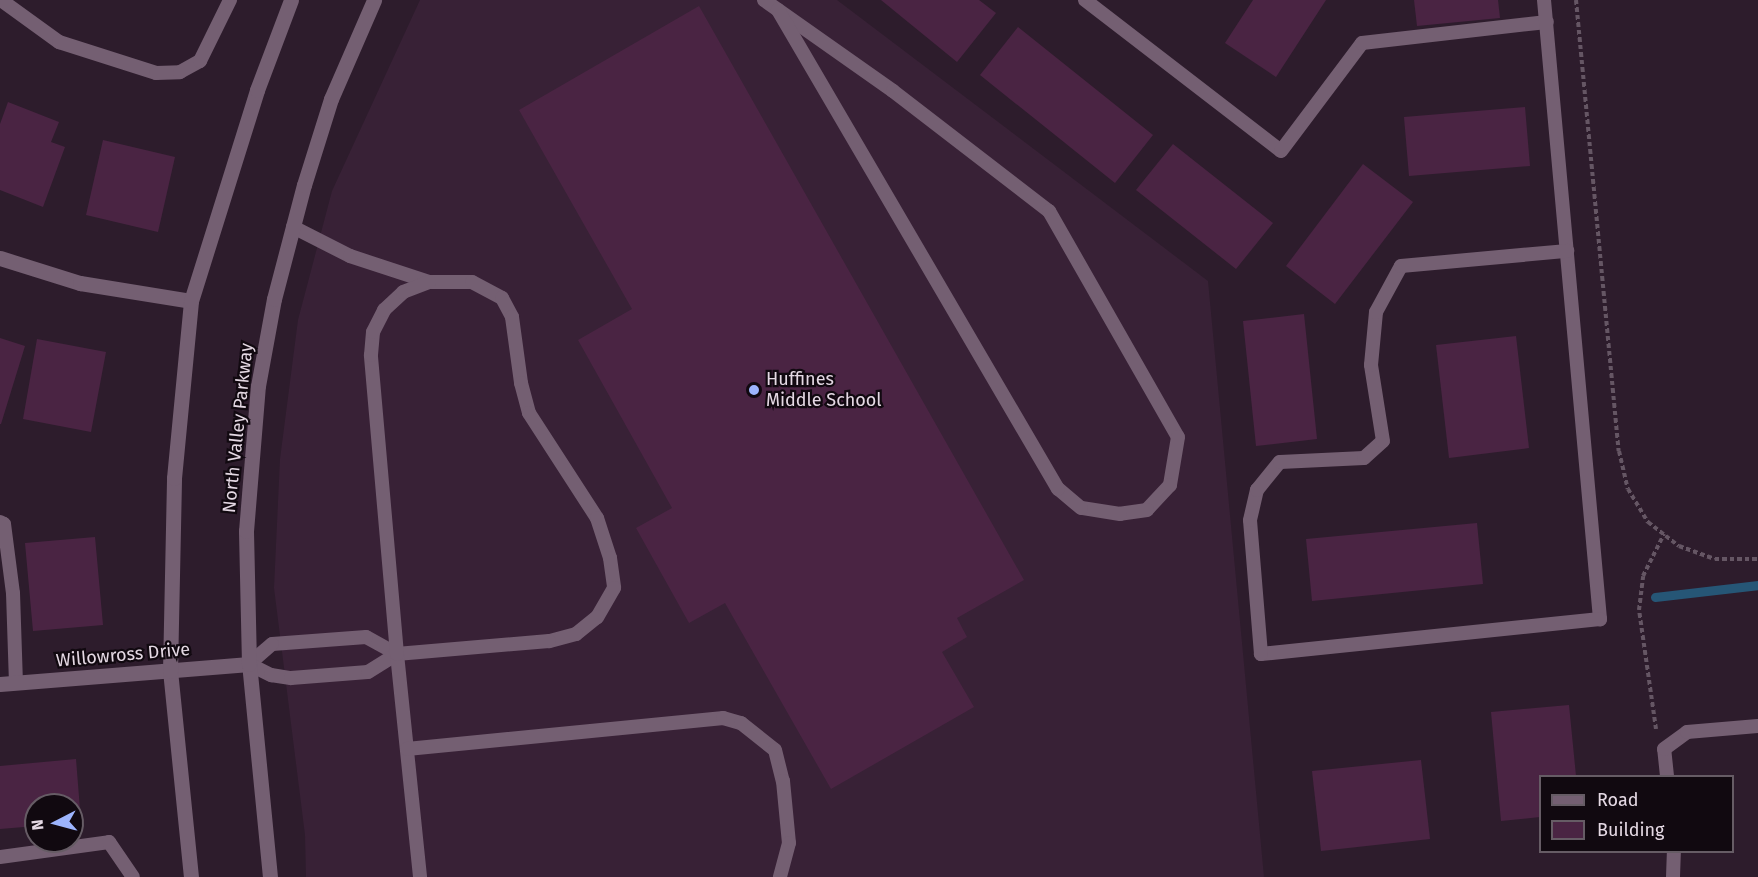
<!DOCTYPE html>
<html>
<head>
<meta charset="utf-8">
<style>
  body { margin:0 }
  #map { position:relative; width:1758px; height:877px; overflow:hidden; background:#2d1c2c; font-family:"Fira Sans",sans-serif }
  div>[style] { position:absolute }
  .built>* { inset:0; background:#382136 }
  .stream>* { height:9px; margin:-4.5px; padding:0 4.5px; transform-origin:4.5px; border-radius:4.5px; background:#265676 }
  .building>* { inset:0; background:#4a2443 }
  .path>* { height:4px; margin-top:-2px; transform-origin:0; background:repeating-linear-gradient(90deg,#655664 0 4.5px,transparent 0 7.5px) }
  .service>* { height:14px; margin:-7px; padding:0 7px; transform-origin:7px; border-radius:7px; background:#745f72 }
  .minor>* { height:15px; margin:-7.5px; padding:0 7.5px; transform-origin:7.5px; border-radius:7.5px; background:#745f72 }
  .tertiary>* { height:15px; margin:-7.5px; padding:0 7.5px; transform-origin:7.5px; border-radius:7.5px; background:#745f72 }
  .dots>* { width:16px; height:16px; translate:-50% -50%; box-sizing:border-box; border:3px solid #110910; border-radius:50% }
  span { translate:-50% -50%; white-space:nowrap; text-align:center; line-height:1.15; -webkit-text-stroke:4.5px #110910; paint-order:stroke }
  .poi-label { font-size:18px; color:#e5d9e4 }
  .left { translate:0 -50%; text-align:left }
  .street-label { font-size:18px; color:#e5d9e4 }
  .legend { position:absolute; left:1539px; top:775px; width:195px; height:78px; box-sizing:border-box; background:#110910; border:2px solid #665c65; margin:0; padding:8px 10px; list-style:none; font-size:18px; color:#e5d9e4 }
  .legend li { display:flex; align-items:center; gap:12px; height:30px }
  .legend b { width:30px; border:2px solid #665c65 }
  .north { position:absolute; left:24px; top:793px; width:60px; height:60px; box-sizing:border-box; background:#110910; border:2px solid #665c65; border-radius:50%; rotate:264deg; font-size:16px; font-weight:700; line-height:24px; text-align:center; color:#e5d9e4 }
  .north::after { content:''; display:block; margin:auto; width:21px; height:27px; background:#9db4fd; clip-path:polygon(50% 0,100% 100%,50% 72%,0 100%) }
</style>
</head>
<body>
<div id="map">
  <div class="built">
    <i style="clip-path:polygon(420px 0,837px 0,1208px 281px,1264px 877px,306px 877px,305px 835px,274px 588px,280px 459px,298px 320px,332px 191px)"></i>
  </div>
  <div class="stream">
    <i style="left:1655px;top:597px;width:104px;rotate:-6.6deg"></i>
  </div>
  <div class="building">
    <i style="clip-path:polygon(881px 0,979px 0,996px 13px,957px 62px)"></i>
    <i style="clip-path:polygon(1253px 0,1326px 0,1276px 77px,1225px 43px)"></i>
    <i style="clip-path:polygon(1414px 0,1498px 0,1500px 18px,1417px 26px)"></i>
    <i style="clip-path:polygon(699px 6px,1024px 580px,957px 618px,967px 637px,942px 652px,974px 707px,831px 789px,725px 603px,689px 623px,636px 528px,672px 508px,578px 340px,632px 309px,519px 110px)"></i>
    <i style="clip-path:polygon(1018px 27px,1153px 135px,1115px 183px,980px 75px)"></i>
    <i style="clip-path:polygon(8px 102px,59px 122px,51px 142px,65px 147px,43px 207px,0 190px,0 124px)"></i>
    <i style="clip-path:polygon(1525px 107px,1530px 166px,1409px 176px,1404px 117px)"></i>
    <i style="clip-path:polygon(103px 140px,175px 157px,158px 232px,86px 215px)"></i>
    <i style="clip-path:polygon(1173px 144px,1273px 223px,1236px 269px,1136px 190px)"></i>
    <i style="clip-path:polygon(1363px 164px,1413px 202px,1335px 304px,1286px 266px)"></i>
    <i style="clip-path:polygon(1304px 314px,1317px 439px,1256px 446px,1243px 321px)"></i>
    <i style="clip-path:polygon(1516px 336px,1529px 448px,1449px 458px,1436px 345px)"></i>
    <i style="clip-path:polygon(0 338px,25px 346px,1px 424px,0 424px)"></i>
    <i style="clip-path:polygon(37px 339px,106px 352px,91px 432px,23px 419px)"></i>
    <i style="clip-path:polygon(1477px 523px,1483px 584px,1312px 601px,1306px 539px)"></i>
    <i style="clip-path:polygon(95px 537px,103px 625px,33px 631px,25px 543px)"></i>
    <i style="clip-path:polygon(1569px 705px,1576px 776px,1540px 776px,1540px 817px,1501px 821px,1491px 712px)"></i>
    <i style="clip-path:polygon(76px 759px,81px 822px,72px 823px,72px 805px,36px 805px,36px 826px,0 829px,0 766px)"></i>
    <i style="clip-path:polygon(1421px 760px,1430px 839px,1321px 851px,1312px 771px)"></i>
  </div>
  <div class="path">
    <i style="left:1576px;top:0;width:453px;rotate:84.6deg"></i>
    <i style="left:1619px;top:451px;width:39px;rotate:77deg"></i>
    <i style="left:1628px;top:489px;width:39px;rotate:59deg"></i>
    <i style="left:1648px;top:522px;width:39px;rotate:38deg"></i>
    <i style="left:1679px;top:546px;width:38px;rotate:20deg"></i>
    <i style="left:1715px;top:559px;width:43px"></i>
    <i style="left:1656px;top:729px;width:120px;rotate:-98.1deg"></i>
    <i style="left:1639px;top:610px;width:34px;rotate:-83deg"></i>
    <i style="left:1643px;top:576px;width:47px;rotate:-63.4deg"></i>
  </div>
  <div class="service">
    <i style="left:1px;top:0;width:72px;rotate:35.9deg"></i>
    <i style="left:59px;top:42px;width:102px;rotate:17.7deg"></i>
    <i style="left:156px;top:73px;width:24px;rotate:-2deg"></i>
    <i style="left:180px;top:72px;width:23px;rotate:-29deg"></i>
    <i style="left:200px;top:61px;width:68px;rotate:-63.8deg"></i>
    <i style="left:764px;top:0;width:158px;rotate:35.2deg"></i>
    <i style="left:893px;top:91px;width:197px;rotate:37.6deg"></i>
    <i style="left:1049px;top:211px;width:260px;rotate:60.3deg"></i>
    <i style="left:1178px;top:437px;width:49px;rotate:99.5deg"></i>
    <i style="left:1170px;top:485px;width:34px;rotate:133deg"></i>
    <i style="left:1147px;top:510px;width:27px;rotate:172deg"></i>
    <i style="left:1120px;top:514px;width:39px;rotate:-171deg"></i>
    <i style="left:1081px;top:508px;width:30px;rotate:-140deg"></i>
    <i style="left:1058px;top:489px;width:555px;rotate:-120.31deg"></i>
    <i style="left:1085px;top:0;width:247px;rotate:37.6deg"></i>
    <i style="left:1281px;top:151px;width:135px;rotate:-53.1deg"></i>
    <i style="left:1362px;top:43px;width:186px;rotate:-6.5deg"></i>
    <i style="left:1544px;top:0;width:622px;rotate:84.83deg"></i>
    <i style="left:1600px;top:619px;width:341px;rotate:174.1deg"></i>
    <i style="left:1261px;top:654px;width:134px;rotate:-94.7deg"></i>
    <i style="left:1250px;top:520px;width:31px;rotate:-77deg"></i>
    <i style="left:1257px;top:490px;width:36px;rotate:-51deg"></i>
    <i style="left:1280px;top:462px;width:84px;rotate:-2.7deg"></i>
    <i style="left:1364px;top:458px;width:25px;rotate:-42deg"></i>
    <i style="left:1383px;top:441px;width:77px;rotate:-99deg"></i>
    <i style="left:1371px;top:365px;width:53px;rotate:-84.6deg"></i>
    <i style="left:1376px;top:312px;width:52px;rotate:-61.5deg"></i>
    <i style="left:1401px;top:266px;width:167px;rotate:-5.2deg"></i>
    <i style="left:293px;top:227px;width:64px;rotate:27deg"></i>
    <i style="left:350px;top:256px;width:83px;rotate:18.2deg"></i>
    <i style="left:429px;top:282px;width:43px"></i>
    <i style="left:472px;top:282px;width:34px;rotate:28deg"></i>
    <i style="left:502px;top:298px;width:21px;rotate:62deg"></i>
    <i style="left:512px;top:317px;width:67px;rotate:82.2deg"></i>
    <i style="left:521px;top:383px;width:31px;rotate:75deg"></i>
    <i style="left:529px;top:413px;width:125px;rotate:57.1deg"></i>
    <i style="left:597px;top:518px;width:42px;rotate:72deg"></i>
    <i style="left:610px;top:558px;width:30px;rotate:82deg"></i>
    <i style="left:614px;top:588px;width:34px;rotate:120deg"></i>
    <i style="left:597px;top:617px;width:27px;rotate:141deg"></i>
    <i style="left:576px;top:634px;width:28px;rotate:165deg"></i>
    <i style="left:549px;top:641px;width:153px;rotate:175.1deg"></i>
    <i style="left:397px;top:654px;width:35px;rotate:-151deg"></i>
    <i style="left:366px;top:637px;width:94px;rotate:175.7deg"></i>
    <i style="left:272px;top:644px;width:30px;rotate:139deg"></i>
    <i style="left:249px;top:664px;width:25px;rotate:27deg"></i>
    <i style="left:271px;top:675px;width:20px;rotate:9deg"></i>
    <i style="left:291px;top:678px;width:77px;rotate:-4.5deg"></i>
    <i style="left:368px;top:672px;width:34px;rotate:-32deg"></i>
    <i style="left:397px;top:654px;width:224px;rotate:84.1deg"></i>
    <i style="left:0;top:522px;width:4px;rotate:27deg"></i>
    <i style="left:4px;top:524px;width:70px;rotate:82.6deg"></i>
    <i style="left:13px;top:593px;width:90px;rotate:88.1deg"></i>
    <i style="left:397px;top:654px;width:300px;rotate:-95deg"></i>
    <i style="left:371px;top:355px;width:23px;rotate:-85deg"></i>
    <i style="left:373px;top:332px;width:25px;rotate:-63deg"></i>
    <i style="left:384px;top:310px;width:26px;rotate:-43deg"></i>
    <i style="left:403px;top:292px;width:28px;rotate:-21deg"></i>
    <i style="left:407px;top:749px;width:318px;rotate:-5.6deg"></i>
    <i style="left:723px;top:718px;width:19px;rotate:16deg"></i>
    <i style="left:741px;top:723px;width:43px;rotate:38.5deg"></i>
    <i style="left:775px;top:750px;width:32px;rotate:76deg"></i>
    <i style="left:783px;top:781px;width:62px;rotate:84.5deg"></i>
    <i style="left:789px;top:843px;width:35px;rotate:105deg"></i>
    <i style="left:1667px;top:776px;width:27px;rotate:-96deg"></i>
    <i style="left:1664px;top:749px;width:29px;rotate:-36deg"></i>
    <i style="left:1687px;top:732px;width:71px;rotate:-4.8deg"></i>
    <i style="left:0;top:857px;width:110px;rotate:-7.8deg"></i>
    <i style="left:109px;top:842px;width:42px;rotate:55.6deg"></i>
    <i style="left:1673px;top:877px;width:25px;rotate:-88deg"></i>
  </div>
  <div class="minor">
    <i style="left:0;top:258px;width:84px;rotate:17.4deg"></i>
    <i style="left:80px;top:283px;width:112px;rotate:9.2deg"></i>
    <i style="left:0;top:684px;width:250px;rotate:-4.6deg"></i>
  </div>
  <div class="tertiary">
    <i style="left:191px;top:877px;width:207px;rotate:-95.8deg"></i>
    <i style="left:170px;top:671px;width:193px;rotate:-88.8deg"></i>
    <i style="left:174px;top:478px;width:178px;rotate:-84.5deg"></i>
    <i style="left:191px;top:301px;width:221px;rotate:-72.6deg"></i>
    <i style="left:257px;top:90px;width:96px;rotate:-69.3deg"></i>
    <i style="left:270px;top:877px;width:214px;rotate:-95.6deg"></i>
    <i style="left:249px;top:664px;width:133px;rotate:-91.3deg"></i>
    <i style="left:246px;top:531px;width:145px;rotate:-85.3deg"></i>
    <i style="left:258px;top:386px;width:88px;rotate:-79.6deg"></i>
    <i style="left:274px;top:299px;width:118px;rotate:-75.3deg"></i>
    <i style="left:304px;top:185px;width:90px;rotate:-72.6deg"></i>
    <i style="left:331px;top:99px;width:108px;rotate:-66.5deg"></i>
  </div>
  <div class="dots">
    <i style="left:754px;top:390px;background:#9db4fd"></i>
  </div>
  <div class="poi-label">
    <span class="left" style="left:766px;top:390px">Huffines<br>Middle School</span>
  </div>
  <div class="street-label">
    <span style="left:238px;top:428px;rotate:-84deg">North Valley Parkway</span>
    <span style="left:123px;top:655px;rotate:-5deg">Willowross Drive</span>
  </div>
  <ul class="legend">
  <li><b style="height:8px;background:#745f72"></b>Road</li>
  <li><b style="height:16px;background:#4a2443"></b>Building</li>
  </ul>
  <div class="north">N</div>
</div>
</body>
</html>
